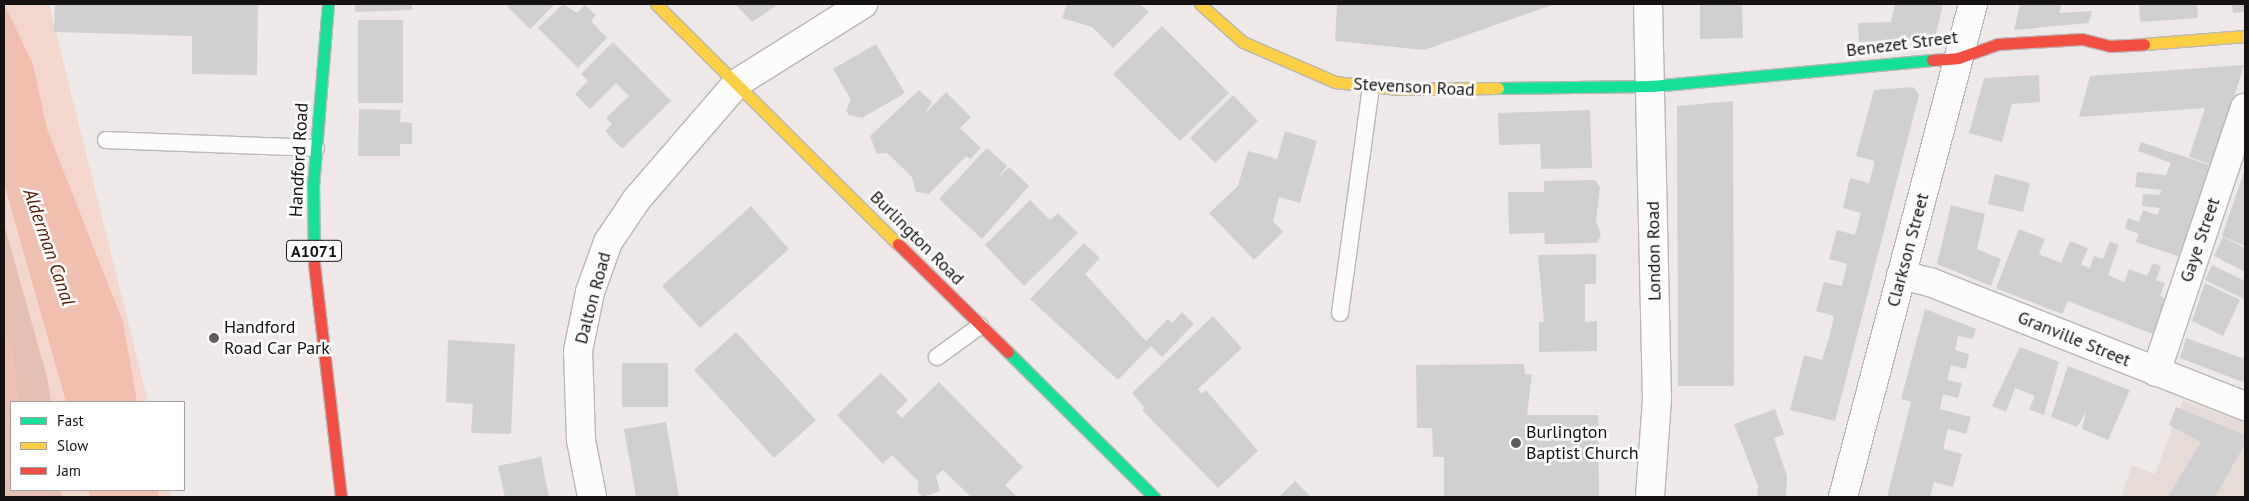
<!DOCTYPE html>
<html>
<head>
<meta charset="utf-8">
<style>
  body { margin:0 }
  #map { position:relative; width:2249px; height:501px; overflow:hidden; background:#eee9e8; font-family:"PT Sans",sans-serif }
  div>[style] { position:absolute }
  .built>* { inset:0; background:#e6dbd7 }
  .green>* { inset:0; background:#f3d7cd }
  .forest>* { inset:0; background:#e6bfb2 }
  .water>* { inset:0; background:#f1bfaf }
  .building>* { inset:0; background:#d1d0d0 }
  .roads { filter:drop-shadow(1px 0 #bab6b5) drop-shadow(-1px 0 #bab6b5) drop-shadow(0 1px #bab6b5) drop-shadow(0 -1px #bab6b5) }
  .lane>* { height:16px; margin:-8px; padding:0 8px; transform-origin:8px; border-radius:8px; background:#fcfcfc }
  .street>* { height:28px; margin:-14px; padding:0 14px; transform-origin:14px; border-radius:14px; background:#fcfcfc }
  .fast>* { height:11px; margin:-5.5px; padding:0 5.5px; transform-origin:5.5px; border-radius:5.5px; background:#16e098 }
  .slow>* { height:11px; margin:-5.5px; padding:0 5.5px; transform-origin:5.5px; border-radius:5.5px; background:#ffcf43 }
  .jam>* { height:11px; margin:-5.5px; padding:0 5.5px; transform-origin:5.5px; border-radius:5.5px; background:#f24e42 }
  .dots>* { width:14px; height:14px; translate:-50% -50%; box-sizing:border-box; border:2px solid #fff; border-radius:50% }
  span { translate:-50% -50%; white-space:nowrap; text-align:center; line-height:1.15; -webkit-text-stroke:5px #fff; paint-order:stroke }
  .shield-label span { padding:1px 4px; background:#fff; border:1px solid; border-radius:4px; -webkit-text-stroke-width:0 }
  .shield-label { font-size:16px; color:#151211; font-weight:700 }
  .street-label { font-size:18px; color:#151211 }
  .poi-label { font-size:18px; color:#151211 }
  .left { translate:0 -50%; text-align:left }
  .water-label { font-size:19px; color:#531801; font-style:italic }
  .frame { position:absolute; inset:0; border:5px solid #151211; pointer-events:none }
  .legend { position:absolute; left:10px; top:401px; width:175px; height:90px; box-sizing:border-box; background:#fff; border:1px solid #a1a0a0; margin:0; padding:6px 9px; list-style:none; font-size:15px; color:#151211 }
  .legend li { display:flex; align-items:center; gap:10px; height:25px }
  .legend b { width:25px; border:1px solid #a1a0a0 }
</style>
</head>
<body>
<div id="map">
  <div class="built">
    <i style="clip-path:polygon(2245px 398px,2245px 497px,2121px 497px,2132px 465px,2155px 474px,2183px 400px,2235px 419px)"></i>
  </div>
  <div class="green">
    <i style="clip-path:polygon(4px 4px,49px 4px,148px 402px,11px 402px,11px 490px,170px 490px,172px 497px,4px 497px)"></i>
  </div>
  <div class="forest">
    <i style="clip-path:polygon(4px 224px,47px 377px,51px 402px,17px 402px,12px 352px,4px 326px)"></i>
    <i style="clip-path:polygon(11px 479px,11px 490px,59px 490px,64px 497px,4px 497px,4px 481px,11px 483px)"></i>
  </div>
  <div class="water">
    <i style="clip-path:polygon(4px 4px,33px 64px,47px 129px,123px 322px,137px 402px,66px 402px,4px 183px)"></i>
    <i style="clip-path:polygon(4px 326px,12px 352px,17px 402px,11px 402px,11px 483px,4px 481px)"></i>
    <i style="clip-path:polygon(88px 490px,158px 490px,159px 497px,90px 497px)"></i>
  </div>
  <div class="building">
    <i style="clip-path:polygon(55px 4px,258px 4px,257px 75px,192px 74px,192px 36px,54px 32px)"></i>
    <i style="clip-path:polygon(355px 4px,412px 4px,412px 10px,355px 12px)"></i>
    <i style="clip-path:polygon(505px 4px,555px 4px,530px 29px)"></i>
    <i style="clip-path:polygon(563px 4px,577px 13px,585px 5px,596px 15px,591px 21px,607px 38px,578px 68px,538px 28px)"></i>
    <i style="clip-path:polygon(735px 4px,779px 4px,752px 22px)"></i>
    <i style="clip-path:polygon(1067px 4px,1140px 4px,1149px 12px,1113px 48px,1092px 27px,1062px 18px)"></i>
    <i style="clip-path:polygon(1337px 4px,1555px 4px,1424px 50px,1335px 41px)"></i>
    <i style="clip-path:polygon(1700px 4px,1742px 4px,1743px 38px,1700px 39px)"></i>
    <i style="clip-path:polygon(1895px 4px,1943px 4px,1935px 38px,1859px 42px,1858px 23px,1891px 22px)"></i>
    <i style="clip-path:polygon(2020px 4px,2062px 4px,2059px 13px,2092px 11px,2089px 23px,2014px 30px)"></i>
    <i style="clip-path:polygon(2139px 4px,2197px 4px,2198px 18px,2140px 22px)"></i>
    <i style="clip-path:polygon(2232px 4px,2245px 4px,2245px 12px,2233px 13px)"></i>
    <i style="clip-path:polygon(358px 20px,403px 20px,403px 103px,358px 103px)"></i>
    <i style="clip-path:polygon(1162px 26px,1229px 93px,1180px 141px,1113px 74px)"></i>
    <i style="clip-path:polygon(613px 42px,671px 101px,622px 149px,605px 131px,612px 124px,606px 118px,629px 96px,616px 83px,590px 109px,575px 94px,588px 81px,581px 74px)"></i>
    <i style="clip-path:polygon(876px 44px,905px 93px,862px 118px,849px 115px,846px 110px,851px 100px,833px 69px)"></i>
    <i style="clip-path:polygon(2244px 65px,2213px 165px,2189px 157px,2205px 108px,2079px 117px,2090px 76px)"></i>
    <i style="clip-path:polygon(2039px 75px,2040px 102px,2012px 104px,2002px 142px,1969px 133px,1984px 78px)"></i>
    <i style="clip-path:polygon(1913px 87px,1919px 95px,1835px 421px,1790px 410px,1804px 355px,1822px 360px,1829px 338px,1834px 316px,1816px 311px,1824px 282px,1842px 286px,1847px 264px,1829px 259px,1837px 230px,1855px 235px,1861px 213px,1843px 208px,1850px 178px,1869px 183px,1875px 161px,1856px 156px,1874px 90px)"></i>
    <i style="clip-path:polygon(919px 90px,932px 102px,924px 115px,946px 92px,971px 117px,960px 128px,981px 148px,970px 159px,966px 156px,929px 194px,916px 192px,912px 177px,887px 153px,877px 154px,870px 136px)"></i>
    <i style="clip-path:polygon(1233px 95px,1258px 121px,1215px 163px,1190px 138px)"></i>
    <i style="clip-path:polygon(1733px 101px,1734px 386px,1678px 386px,1677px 106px)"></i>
    <i style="clip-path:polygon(359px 109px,401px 110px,400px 122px,412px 123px,412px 144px,400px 144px,400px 156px,358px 156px)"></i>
    <i style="clip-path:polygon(1590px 110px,1592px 168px,1541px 169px,1540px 144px,1499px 145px,1498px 113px)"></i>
    <i style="clip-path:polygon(1285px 131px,1317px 141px,1300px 203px,1279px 197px,1273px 221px,1283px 232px,1254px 260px,1209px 213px,1238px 186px,1248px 151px,1277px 159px)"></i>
    <i style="clip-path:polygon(2141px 142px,2212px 166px,2181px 257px,2136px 242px,2139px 234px,2125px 229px,2128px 218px,2139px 222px,2143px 210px,2157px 215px,2160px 208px,2142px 206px,2143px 194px,2159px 195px,2162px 190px,2135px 187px,2137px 172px,2166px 175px,2171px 163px,2138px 151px)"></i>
    <i style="clip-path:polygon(987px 148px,1007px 166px,997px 179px,1009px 167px,1029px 186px,982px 239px,939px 199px)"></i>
    <i style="clip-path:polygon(2245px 169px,2245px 246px,2222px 236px)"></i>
    <i style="clip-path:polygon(1995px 174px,2030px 183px,2023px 212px,1988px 204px)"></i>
    <i style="clip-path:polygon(1595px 180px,1600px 187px,1596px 221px,1601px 235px,1597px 243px,1545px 244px,1544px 233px,1509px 234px,1508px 192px,1544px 192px,1544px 181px)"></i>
    <i style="clip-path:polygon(1030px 200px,1050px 220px,1058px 213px,1078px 233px,1024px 286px,985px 245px)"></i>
    <i style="clip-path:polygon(1951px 205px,1985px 214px,1977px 249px,2001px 259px,1991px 286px,1937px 264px)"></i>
    <i style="clip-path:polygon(751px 206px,789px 249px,700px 328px,662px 286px)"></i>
    <i style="clip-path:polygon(2019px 229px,2045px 239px,2039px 254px,2061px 263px,2070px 241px,2088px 248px,2081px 265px,2090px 268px,2094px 256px,2103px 259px,2110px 241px,2119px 245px,2108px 275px,2124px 282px,2129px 269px,2147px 276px,2153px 263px,2161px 266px,2156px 280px,2165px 283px,2160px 296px,2168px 299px,2155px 335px,2068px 301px,2062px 314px,1996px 288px)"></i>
    <i style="clip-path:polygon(2223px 237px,2245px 248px,2245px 272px,2214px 256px)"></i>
    <i style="clip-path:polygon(1084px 243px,1100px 258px,1085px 274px,1146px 341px,1168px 319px,1172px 323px,1182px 312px,1194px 324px,1162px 357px,1151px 346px,1118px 380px,1030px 299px)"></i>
    <i style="clip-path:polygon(1596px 254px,1596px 284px,1585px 284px,1585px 322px,1597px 321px,1597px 351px,1539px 352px,1539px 322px,1544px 322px,1538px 255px)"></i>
    <i style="clip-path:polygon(2212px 265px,2245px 281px,2244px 299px,2205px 280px)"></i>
    <i style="clip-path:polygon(2205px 283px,2240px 300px,2223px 336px,2192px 321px)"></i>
    <i style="clip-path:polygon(1925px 309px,1976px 329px,1973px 339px,1958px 336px,1955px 350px,1969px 354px,1966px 369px,1951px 365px,1947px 380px,1962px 383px,1958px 398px,1943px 394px,1940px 409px,1971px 417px,1966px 434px,1948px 429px,1943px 449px,1962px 454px,1953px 487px,1934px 482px,1930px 497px,1887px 497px,1911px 402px,1901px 399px)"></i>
    <i style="clip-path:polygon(1213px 316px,1242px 348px,1198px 389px,1202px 394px,1206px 390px,1258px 451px,1218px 488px,1142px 410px,1145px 408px,1132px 393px)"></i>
    <i style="clip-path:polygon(736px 332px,816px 420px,774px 458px,694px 370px)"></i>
    <i style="clip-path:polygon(2186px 338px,2245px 359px,2245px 383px,2180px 358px)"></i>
    <i style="clip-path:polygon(448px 340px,515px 344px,511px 434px,471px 433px,473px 404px,446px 402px)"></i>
    <i style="clip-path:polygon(2020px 347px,2059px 362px,2044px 415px,2029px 409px,2035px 396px,2015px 388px,2006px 412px,1992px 406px)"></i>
    <i style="clip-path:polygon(622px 363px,668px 363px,668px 407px,622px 407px)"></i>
    <i style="clip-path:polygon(1524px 364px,1525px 374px,1532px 374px,1527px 415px,1598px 415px,1599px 497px,1444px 497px,1444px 457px,1433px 457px,1432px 428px,1417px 428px,1416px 365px)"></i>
    <i style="clip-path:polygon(2068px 366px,2130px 390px,2108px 440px,2082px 429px,2086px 412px,2077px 427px,2051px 417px)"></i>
    <i style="clip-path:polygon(881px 373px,908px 400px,896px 412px,902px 418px,939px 382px,1023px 467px,1005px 485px,1017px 497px,971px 497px,943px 470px,936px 476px,940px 491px,923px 497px,918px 492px,918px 481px,892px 455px,883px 464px,837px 415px)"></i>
    <i style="clip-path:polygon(2176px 407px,2245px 435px,2245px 444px,2215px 497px,2168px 497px,2201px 442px,2169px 425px)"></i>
    <i style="clip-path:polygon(1775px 409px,1784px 434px,1774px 438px,1787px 476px,1786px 497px,1757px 497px,1758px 486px,1734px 424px)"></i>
    <i style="clip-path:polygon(666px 422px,679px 497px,636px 497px,624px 429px)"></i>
    <i style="clip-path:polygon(541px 457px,549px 497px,505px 497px,498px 466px)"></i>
    <i style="clip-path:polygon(1295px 481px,1311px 497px,1279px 497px)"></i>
  </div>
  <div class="roads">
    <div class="lane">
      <i style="left:106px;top:140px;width:210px;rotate:2.2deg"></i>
      <i style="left:1340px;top:313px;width:227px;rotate:-82.2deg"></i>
      <i style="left:937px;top:357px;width:53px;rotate:-35.8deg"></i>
    </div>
    <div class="street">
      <i style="left:1648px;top:4px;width:395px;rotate:88.7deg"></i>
      <i style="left:1657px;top:399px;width:98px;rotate:94.1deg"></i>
      <i style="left:1901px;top:275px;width:30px;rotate:14deg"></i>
      <i style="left:1930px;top:282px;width:339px;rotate:21.5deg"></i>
      <i style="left:2156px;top:372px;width:279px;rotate:-71.4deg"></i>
      <i style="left:592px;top:497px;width:58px;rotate:-100.9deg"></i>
      <i style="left:581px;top:440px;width:89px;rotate:-91.9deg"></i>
      <i style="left:578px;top:351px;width:60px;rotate:-78.5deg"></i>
      <i style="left:590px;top:292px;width:53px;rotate:-70.2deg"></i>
      <i style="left:608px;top:242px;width:52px;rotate:-56deg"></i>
      <i style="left:637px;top:199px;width:153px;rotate:-49.2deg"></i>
      <i style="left:737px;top:83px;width:149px;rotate:-32.1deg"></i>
      <i style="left:1843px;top:497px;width:510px;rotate:-75.23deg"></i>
    </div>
    <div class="fast">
      <i style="left:1498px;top:88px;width:154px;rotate:-0.7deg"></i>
      <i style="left:1652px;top:86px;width:281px;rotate:-5.3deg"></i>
      <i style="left:314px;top:264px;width:78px;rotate:-90.7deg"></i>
      <i style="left:313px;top:186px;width:183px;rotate:-85.3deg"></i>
      <i style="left:1008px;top:352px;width:206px;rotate:44.8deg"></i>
    </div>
    <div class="slow">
      <i style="left:656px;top:4px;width:341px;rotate:44.8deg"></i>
      <i style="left:1200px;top:4px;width:57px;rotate:41.5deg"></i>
      <i style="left:1243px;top:42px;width:100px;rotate:23.5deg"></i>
      <i style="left:1335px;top:82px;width:61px;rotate:6.5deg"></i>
      <i style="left:1396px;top:89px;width:102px;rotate:-0.6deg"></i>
      <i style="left:2144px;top:44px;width:101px;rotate:-4.5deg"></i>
    </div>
    <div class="jam">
      <i style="left:1932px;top:60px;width:26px;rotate:-4deg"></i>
      <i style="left:1958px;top:58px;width:42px;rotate:-19.3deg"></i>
      <i style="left:1998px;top:44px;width:84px;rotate:-3.4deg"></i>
      <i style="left:2082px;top:39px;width:29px;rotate:14deg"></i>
      <i style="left:2110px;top:46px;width:34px;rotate:-3deg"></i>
      <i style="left:898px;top:244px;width:154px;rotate:44.5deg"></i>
      <i style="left:314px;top:264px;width:235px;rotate:83.4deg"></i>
    </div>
  </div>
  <div class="dots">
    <i style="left:214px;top:338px;background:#615d5c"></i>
    <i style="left:1516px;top:443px;background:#615d5c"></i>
  </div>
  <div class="shield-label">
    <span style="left:314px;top:251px">A1071</span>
  </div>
  <div class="street-label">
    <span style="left:1902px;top:44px;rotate:-7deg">Benezet Street</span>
    <span style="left:1414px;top:87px;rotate:3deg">Stevenson Road</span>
    <span style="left:299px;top:160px;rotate:-87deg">Handford Road</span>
    <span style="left:917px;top:238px;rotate:45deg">Burlington Road</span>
    <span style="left:2200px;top:240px;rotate:-71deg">Gaye Street</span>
    <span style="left:1908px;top:250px;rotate:-75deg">Clarkson Street</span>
    <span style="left:1654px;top:251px;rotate:-91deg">London Road</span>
    <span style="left:593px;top:298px;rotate:-75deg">Dalton Road</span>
    <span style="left:2074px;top:339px;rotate:22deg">Granville Street</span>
  </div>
  <div class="poi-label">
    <span class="left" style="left:224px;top:338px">Handford<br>Road Car Park</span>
    <span class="left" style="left:1526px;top:443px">Burlington<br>Baptist Church</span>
  </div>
  <div class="water-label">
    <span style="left:49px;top:247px;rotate:71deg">Alderman Canal</span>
  </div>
  <div class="frame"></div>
  <ul class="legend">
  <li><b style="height:6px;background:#16e098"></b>Fast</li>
  <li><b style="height:6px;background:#ffcf43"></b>Slow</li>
  <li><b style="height:6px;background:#f24e42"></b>Jam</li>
  </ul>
</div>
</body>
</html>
